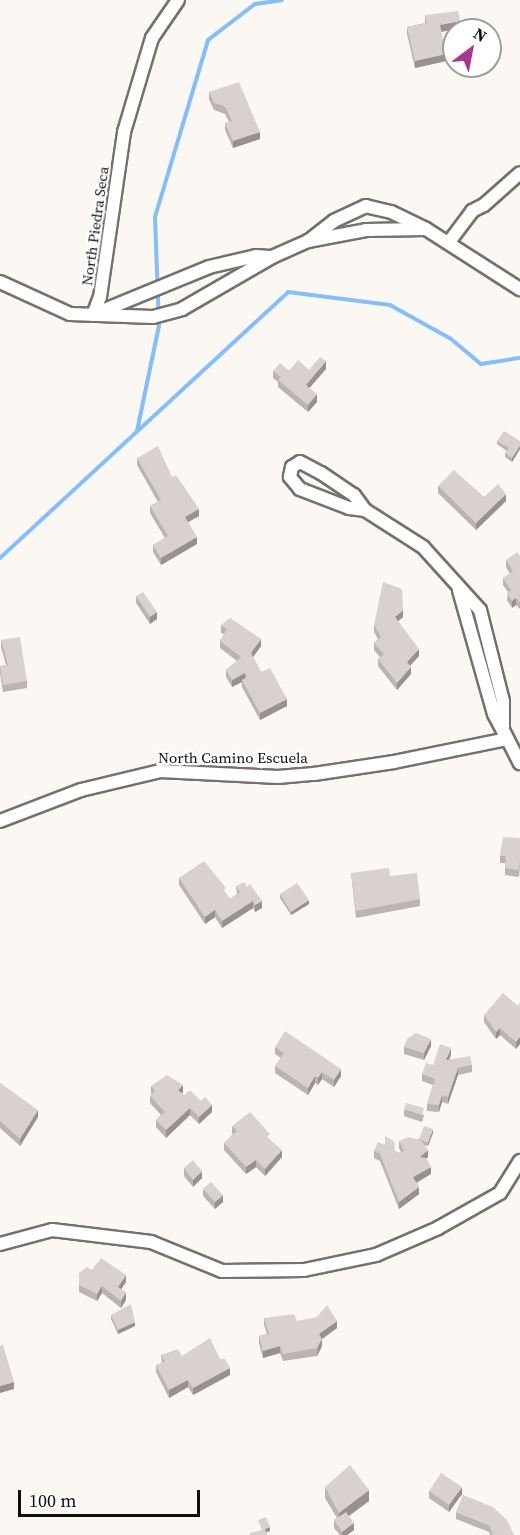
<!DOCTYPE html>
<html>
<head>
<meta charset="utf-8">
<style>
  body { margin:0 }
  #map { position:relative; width:520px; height:1535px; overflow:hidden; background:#fbf7f2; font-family:"Source Serif 4",serif }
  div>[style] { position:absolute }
  .stream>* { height:4px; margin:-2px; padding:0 2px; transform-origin:2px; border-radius:2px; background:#83bffd }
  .roads { filter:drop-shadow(2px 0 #75716c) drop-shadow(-2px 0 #75716c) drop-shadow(0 2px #75716c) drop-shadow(0 -2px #75716c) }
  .minor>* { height:12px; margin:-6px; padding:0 6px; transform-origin:6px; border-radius:6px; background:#fff }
  .wall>* { inset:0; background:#bab4b2 }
  .shaded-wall>* { inset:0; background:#979291 }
  .building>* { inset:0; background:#d8d1cf }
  span { translate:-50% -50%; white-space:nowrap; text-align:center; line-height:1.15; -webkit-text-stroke:4.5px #fff; paint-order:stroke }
  .street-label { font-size:15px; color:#0f0e0c }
  .north { position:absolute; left:442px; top:18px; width:60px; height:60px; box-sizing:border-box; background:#fff; border:2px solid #9f9f9e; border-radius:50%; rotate:32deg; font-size:16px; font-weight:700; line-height:24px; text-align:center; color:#0f0e0c }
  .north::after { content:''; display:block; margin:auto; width:21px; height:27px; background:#a93791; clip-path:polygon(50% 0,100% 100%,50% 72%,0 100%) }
  .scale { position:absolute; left:18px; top:1490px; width:182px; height:27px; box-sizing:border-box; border:3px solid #0f0e0c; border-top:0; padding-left:8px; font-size:18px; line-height:21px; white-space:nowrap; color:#0f0e0c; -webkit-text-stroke:4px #fff; paint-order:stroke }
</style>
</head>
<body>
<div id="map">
  <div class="stream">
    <i style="left:137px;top:431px;width:107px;rotate:-78.2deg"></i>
    <i style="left:159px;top:326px;width:109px;rotate:-92.1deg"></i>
    <i style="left:155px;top:217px;width:185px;rotate:-73.3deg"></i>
    <i style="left:208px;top:40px;width:59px;rotate:-37.5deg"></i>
    <i style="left:255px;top:4px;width:27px;rotate:-8deg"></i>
    <i style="left:0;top:558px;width:392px;rotate:-42.7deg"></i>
    <i style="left:288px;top:292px;width:103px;rotate:7.3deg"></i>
    <i style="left:390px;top:305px;width:70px;rotate:29.1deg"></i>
    <i style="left:451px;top:339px;width:39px;rotate:40deg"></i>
    <i style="left:481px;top:364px;width:39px;rotate:-9deg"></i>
  </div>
  <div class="roads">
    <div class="minor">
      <i style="left:426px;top:229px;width:112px;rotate:32.6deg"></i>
      <i style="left:449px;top:242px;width:39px;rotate:-53deg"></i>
      <i style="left:472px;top:211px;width:13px;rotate:-27deg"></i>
      <i style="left:484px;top:205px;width:48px;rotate:-41.6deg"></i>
      <i style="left:0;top:282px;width:77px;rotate:24.6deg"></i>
      <i style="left:70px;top:314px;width:83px;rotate:2.1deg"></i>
      <i style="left:153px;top:317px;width:30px;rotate:-15deg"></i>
      <i style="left:182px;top:309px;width:104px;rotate:-30deg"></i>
      <i style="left:272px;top:257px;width:39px;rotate:-24deg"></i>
      <i style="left:308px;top:241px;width:59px;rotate:-10.7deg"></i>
      <i style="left:366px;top:230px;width:60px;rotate:-1deg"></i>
      <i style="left:426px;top:229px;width:39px;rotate:-154deg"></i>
      <i style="left:391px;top:212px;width:26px;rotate:-167deg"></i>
      <i style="left:366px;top:206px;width:35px;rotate:155deg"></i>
      <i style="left:334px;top:221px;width:33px;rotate:142deg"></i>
      <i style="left:97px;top:313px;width:121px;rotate:-22.3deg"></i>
      <i style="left:209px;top:267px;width:48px;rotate:-13.2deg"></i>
      <i style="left:256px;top:256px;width:14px;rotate:4deg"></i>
      <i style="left:93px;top:315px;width:19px;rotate:-69deg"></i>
      <i style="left:100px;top:297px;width:167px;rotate:-81.7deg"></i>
      <i style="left:124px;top:132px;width:98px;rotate:-73.4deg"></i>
      <i style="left:152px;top:38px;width:46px;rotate:-55.6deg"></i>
      <i style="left:365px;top:510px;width:16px;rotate:-173deg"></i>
      <i style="left:349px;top:508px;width:53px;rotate:-158.8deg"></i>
      <i style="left:300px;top:489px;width:16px;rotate:-130deg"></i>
      <i style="left:290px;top:477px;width:10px;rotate:-79deg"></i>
      <i style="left:292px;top:467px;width:9px;rotate:-32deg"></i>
      <i style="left:300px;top:462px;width:24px;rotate:28deg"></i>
      <i style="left:321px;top:473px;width:40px;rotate:34deg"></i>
      <i style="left:354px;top:495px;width:19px;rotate:54deg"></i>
      <i style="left:365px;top:510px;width:69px;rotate:32.5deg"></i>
      <i style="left:423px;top:547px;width:85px;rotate:47.9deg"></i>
      <i style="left:480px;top:610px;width:94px;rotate:75.8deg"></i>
      <i style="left:503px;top:701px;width:30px;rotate:90deg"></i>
      <i style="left:503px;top:731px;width:19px;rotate:-118deg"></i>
      <i style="left:494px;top:714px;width:129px;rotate:-105.8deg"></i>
      <i style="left:504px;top:732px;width:35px;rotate:63deg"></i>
      <i style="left:0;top:821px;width:87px;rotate:-20.9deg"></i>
      <i style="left:81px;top:790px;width:81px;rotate:-13.5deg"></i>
      <i style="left:160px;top:771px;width:118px;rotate:2.9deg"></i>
      <i style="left:278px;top:777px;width:36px;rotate:-5deg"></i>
      <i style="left:314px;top:774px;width:81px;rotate:-8.5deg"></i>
      <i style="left:394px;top:762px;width:115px;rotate:-11.5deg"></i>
      <i style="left:0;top:1244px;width:54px;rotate:-15.1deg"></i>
      <i style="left:52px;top:1230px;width:100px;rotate:6.9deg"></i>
      <i style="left:151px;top:1242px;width:77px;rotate:22.2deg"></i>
      <i style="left:222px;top:1271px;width:82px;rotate:-0.7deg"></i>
      <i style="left:304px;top:1270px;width:74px;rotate:-11.8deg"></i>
      <i style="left:376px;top:1255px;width:68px;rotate:-23.5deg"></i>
      <i style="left:438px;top:1228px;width:71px;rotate:-29.4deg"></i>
      <i style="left:500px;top:1193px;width:38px;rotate:-58deg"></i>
    </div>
  </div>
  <div class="wall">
    <i style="clip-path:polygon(425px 15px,460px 28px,441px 32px,446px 61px,415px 68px,407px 34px,407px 27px,425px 23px)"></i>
    <i style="clip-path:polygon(209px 92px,260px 139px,233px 148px,225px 130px,225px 123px,229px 122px,225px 114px,214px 110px,209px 99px)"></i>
    <i style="clip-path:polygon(326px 369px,309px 388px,317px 402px,308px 412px,278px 387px,278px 382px,273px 378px,273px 371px)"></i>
    <i style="clip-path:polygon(497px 441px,520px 441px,520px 449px,512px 462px,505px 457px,505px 453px,507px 451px,497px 444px)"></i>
    <i style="clip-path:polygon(137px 458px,172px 477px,199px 516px,188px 522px,197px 544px,161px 565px,153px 552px,153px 545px,165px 538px,150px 513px,150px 506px,158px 502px,137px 465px)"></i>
    <i style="clip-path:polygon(438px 486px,484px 497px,506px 501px,476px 530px,438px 493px)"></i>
    <i style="clip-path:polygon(520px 556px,520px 609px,516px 605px,512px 608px,507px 600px,508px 592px,503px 585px,503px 578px,510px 574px,506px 567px,506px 560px)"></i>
    <i style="clip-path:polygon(136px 596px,157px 619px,150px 624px,136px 603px)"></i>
    <i style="clip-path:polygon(403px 617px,398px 621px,419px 656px,410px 666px,411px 674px,397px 690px,378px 666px,378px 659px,380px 657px,374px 650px,374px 643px,378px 639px,374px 632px,374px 625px)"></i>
    <i style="clip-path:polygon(221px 625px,261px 646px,253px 657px,261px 672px,287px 706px,260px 720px,242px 687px,242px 682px,232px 687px,226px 677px,226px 670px,237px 661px,220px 648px,220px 641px,224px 634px,221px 633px)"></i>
    <i style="clip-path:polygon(1px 640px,27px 681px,27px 688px,3px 692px,0 673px,0 666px,6px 665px,1px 647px)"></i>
    <i style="clip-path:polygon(520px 838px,520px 867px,519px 877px,505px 875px,505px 863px,500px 863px,500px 856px)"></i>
    <i style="clip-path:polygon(351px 873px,390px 876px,420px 899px,420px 906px,356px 918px)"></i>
    <i style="clip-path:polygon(179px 878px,226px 894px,230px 899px,237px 894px,236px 886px,262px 908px,255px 912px,253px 908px,222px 928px,215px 917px,205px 924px,179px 885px)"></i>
    <i style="clip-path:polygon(280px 894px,309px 904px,291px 915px,280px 898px)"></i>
    <i style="clip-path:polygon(520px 1003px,520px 1044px,516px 1049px,500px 1035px,496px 1039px,484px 1022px,484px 1015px,518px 1006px)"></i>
    <i style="clip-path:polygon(431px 1046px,424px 1060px,404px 1054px,404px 1047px)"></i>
    <i style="clip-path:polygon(275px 1047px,341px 1076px,334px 1087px,322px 1079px,318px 1085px,315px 1083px,308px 1095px,275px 1073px,275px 1066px,281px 1058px,275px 1054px)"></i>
    <i style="clip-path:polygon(451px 1055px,449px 1060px,472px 1065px,472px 1072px,458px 1075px,448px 1104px,442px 1102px,439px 1112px,427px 1111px,427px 1104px,433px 1085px,422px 1081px,422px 1074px,433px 1065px)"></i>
    <i style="clip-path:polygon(0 1083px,38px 1117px,20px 1146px,0 1128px)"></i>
    <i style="clip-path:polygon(151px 1086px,183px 1092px,182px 1093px,184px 1095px,201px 1101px,212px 1112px,199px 1124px,190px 1115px,166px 1138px,156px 1127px,156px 1120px,161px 1115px,150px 1103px,150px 1096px,152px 1094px,151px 1093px)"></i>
    <i style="clip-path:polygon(404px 1109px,424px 1115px,422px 1122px,404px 1116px)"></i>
    <i style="clip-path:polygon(232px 1126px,282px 1157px,265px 1176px,256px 1167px,246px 1174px,224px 1150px,224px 1143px,233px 1134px,232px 1133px)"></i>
    <i style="clip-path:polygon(433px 1133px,428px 1146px,424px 1145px,428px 1157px,426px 1158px,431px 1174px,417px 1183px,419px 1194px,399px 1209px,380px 1161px,374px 1158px,374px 1151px,395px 1151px,399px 1153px,401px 1152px,399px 1148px,399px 1141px,419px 1139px)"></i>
    <i style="clip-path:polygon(184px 1168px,202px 1178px,193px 1187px,184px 1176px)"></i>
    <i style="clip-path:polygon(203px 1189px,223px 1202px,215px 1209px,203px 1196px)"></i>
    <i style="clip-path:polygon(92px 1270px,126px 1282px,121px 1289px,126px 1300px,121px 1308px,102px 1293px,97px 1301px,79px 1292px,79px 1273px)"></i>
    <i style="clip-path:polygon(111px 1315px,135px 1326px,118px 1334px,111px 1319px)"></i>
    <i style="clip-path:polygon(264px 1318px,297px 1321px,337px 1328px,322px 1339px,322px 1346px,317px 1356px,283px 1361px,280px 1353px,263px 1358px,259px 1343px,259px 1336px,267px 1334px,264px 1325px)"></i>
    <i style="clip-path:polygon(161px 1355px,220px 1359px,230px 1375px,193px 1395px,188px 1387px,169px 1398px,156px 1372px,156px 1365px,162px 1363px)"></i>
    <i style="clip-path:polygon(325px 1487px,369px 1501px,349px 1516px,354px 1530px,347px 1535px,340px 1535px,334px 1528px,334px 1520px,337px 1518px,325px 1498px)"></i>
    <i style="clip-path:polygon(429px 1491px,462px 1494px,449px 1512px,429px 1498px)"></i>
    <i style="clip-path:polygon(456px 1512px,514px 1535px,490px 1535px,489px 1532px,456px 1519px)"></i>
  </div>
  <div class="shaded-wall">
    <i style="clip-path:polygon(460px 21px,460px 28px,440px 32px,440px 25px)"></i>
    <i style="clip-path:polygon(446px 54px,446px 61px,415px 68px,415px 61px)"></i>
    <i style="clip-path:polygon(260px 132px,260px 139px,233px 148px,233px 141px)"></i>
    <i style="clip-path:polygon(326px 361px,326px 369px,306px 392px,306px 385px)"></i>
    <i style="clip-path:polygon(317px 394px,317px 402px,308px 412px,308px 405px)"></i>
    <i style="clip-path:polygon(520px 446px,520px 449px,512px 462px,512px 458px)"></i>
    <i style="clip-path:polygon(506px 494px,506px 501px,476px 530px,476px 523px)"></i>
    <i style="clip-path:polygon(199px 509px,199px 516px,185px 524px,185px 517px)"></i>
    <i style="clip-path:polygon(197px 537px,197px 544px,161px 565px,161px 558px)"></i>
    <i style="clip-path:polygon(516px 598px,516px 605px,512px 608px,512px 601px)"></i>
    <i style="clip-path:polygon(403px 610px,403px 617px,395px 624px,395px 617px)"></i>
    <i style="clip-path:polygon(157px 612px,157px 619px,150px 624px,150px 617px)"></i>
    <i style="clip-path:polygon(261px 639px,261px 646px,251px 660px,251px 653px)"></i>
    <i style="clip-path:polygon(419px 649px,419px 656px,407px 669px,407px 662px)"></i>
    <i style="clip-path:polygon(411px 667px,411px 674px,397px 690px,397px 683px)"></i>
    <i style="clip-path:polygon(245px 673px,245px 680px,242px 680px,242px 682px,232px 687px,232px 680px)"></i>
    <i style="clip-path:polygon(287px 699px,287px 706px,260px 720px,260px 713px)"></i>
    <i style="clip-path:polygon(309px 900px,309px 904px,291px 915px,291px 912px)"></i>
    <i style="clip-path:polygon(253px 901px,253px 908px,222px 928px,222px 921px)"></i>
    <i style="clip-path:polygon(262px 901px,262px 908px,255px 912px,255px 905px)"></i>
    <i style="clip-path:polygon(215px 910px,215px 917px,205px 924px,205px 917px)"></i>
    <i style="clip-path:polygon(500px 1028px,500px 1035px,496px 1039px,496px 1032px)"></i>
    <i style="clip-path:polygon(520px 1037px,520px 1044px,516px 1049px,516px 1042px)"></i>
    <i style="clip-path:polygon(431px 1039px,431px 1046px,424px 1060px,424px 1053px)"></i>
    <i style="clip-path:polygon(451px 1048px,451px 1055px,446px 1068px,446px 1060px)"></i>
    <i style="clip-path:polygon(458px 1068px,458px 1075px,448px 1104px,448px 1097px)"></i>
    <i style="clip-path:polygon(341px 1069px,341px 1076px,334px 1087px,334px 1080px)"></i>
    <i style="clip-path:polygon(322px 1072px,322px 1079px,318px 1085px,318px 1078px)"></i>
    <i style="clip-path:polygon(315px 1076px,315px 1083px,308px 1095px,308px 1088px)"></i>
    <i style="clip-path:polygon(183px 1085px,183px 1092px,178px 1097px,178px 1090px)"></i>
    <i style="clip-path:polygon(442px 1095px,442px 1102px,439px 1112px,439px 1105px)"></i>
    <i style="clip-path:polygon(212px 1105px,212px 1112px,199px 1124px,199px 1117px)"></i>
    <i style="clip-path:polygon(190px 1108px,190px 1115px,166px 1138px,166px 1130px)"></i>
    <i style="clip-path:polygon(38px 1110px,38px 1117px,20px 1146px,20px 1139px)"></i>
    <i style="clip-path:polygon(433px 1129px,433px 1133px,428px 1146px,428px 1143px)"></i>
    <i style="clip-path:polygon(282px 1150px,282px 1157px,265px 1176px,265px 1169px)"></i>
    <i style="clip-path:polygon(428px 1150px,428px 1157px,420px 1164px,420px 1157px)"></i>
    <i style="clip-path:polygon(256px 1160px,256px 1167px,246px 1174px,246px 1167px)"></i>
    <i style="clip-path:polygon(431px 1167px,431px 1174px,413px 1184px,413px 1177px)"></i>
    <i style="clip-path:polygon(202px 1171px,202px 1178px,193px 1187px,193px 1180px)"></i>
    <i style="clip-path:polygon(419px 1187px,419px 1194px,399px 1209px,399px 1202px)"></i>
    <i style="clip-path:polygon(223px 1195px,223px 1202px,215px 1209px,215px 1202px)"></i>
    <i style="clip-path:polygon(126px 1275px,126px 1282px,118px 1294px,118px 1287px)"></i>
    <i style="clip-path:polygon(102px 1286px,102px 1293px,97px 1301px,97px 1294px)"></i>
    <i style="clip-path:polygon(126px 1292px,126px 1300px,121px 1308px,121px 1301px)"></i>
    <i style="clip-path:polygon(337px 1321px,337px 1328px,322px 1339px,322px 1346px,317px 1356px,319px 1334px)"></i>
    <i style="clip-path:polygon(135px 1322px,135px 1326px,118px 1334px,118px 1330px)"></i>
    <i style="clip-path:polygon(280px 1346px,280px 1353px,263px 1358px,263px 1351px)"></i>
    <i style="clip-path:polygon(230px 1368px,230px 1375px,193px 1395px,193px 1388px)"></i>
    <i style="clip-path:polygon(188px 1380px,188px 1387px,169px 1398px,169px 1390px)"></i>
    <i style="clip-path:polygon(14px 1382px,14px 1389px,0 1393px,0 1386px)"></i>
    <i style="clip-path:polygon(462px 1487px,462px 1494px,449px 1512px,449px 1505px)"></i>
    <i style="clip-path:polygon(369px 1490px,369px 1501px,339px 1523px,339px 1513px)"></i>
    <i style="clip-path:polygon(354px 1523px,354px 1530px,347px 1535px,342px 1535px,342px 1532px)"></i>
    <i style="clip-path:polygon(270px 1527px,270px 1531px,262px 1534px,262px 1530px)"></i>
  </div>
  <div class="building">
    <i style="clip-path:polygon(458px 11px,460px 21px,440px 25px,446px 54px,415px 61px,407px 27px,427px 23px,425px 15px)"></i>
    <i style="clip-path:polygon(239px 82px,260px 132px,233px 141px,225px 123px,232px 121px,225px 106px,214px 103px,209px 92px)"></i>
    <i style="clip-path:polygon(320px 357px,326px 361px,306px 385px,317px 394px,308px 405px,278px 380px,281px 377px,273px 371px,280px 363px,289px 371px,298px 360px,309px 370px)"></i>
    <i style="clip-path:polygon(504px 431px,520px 441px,520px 446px,512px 458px,505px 453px,509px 448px,497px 441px)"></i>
    <i style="clip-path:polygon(158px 446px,172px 477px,176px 475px,199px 509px,185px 517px,197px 537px,161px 558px,153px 545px,168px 536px,150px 506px,161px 500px,137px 458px)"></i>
    <i style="clip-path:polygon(454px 470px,484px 497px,498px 484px,506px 494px,476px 523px,438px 486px)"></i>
    <i style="clip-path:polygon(517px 552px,520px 556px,520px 602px,516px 598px,512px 601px,507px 593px,511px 590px,503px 578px,513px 571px,506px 560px)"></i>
    <i style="clip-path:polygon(383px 582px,402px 589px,403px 610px,395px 617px,419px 649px,407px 662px,411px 667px,397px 683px,378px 659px,384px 654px,374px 643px,381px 637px,374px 625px)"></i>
    <i style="clip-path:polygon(143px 592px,157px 612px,150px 617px,136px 596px)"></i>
    <i style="clip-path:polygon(230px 618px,261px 639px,251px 653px,261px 672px,270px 668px,287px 699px,260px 713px,242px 680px,247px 677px,245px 673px,232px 680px,226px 670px,241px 657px,220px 641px,227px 629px,221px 625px)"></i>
    <i style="clip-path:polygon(20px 637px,27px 681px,3px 685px,0 666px,8px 665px,1px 640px)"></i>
    <i style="clip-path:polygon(503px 837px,520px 838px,520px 860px,519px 870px,505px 868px,506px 856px,500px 856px)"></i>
    <i style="clip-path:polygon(204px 861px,226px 888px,224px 890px,230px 899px,240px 892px,236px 886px,244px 882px,247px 887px,250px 884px,262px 901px,255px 905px,253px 901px,222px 921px,215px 910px,205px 917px,179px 878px)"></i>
    <i style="clip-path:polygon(389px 868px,390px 876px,417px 873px,420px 899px,356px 911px,351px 873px)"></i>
    <i style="clip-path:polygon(297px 883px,309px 900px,291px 912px,280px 894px)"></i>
    <i style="clip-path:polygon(503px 993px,518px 1006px,520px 1003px,520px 1037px,516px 1042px,500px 1028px,496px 1032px,484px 1015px)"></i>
    <i style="clip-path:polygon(285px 1031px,341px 1069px,334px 1080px,322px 1072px,318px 1078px,315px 1076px,308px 1088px,275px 1066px,284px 1053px,275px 1047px)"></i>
    <i style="clip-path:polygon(416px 1033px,431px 1039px,424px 1053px,404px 1047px,407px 1039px)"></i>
    <i style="clip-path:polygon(440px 1044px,451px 1048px,446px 1060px,470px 1056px,472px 1065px,458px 1068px,448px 1097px,442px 1095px,439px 1105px,427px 1104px,435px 1079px,422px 1074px,426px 1063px,433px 1065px)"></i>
    <i style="clip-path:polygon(167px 1075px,183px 1085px,178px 1090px,184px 1095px,190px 1090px,201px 1101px,205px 1097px,212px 1105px,199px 1117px,190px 1108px,166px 1130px,156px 1120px,165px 1112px,150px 1096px,155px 1091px,151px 1086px)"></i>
    <i style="clip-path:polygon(0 1083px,38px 1110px,20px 1139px,0 1121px)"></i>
    <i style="clip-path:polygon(406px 1103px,424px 1108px,422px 1115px,404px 1109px)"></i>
    <i style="clip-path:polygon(250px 1112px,270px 1134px,267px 1137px,282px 1150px,265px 1169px,256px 1160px,246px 1167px,224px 1143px,237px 1131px,232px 1126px)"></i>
    <i style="clip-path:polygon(424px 1126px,433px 1129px,428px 1143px,419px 1139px)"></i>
    <i style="clip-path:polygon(385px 1136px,394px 1141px,395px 1151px,399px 1153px,404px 1151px,399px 1141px,408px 1137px,421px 1140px,428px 1150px,420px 1157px,426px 1158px,431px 1167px,413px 1177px,419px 1187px,399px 1202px,380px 1154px,374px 1151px,378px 1142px,385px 1145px)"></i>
    <i style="clip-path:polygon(193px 1160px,202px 1171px,193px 1180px,184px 1168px)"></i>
    <i style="clip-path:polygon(211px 1182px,223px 1195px,215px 1202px,203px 1189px)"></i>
    <i style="clip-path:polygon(101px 1258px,126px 1275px,118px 1287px,126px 1292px,121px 1301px,102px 1286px,97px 1294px,79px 1285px,79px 1273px,87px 1267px,92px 1270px)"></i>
    <i style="clip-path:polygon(131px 1304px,135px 1322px,118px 1330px,111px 1315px)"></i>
    <i style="clip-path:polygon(327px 1305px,337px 1321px,319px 1334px,322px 1339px,317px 1348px,283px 1354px,280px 1346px,263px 1351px,259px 1336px,269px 1334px,264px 1318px,294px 1314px,297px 1321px,317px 1317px)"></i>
    <i style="clip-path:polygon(210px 1338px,220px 1359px,225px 1359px,230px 1368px,193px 1388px,188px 1380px,169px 1390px,156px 1365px,165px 1361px,161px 1355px,178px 1349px,182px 1356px)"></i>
    <i style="clip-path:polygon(3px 1345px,14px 1382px,0 1386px,0 1346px)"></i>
    <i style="clip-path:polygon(350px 1465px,369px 1490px,339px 1513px,325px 1487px)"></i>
    <i style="clip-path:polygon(441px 1473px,462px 1487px,449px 1505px,429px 1491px)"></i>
    <i style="clip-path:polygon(463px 1495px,493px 1507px,507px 1520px,514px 1535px,493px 1535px,489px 1525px,456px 1512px)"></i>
    <i style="clip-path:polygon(346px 1512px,354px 1523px,342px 1532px,334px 1520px)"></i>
    <i style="clip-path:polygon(266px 1517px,270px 1527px,262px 1530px,258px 1520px)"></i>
    <i style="clip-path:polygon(265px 1529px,267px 1535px,250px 1535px,250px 1533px)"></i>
  </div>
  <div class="street-label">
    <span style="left:95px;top:226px;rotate:-82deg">North Piedra Seca</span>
    <span style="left:233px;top:758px">North Camino Escuela</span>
  </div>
  <div class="north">N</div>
  <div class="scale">100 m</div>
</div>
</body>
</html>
